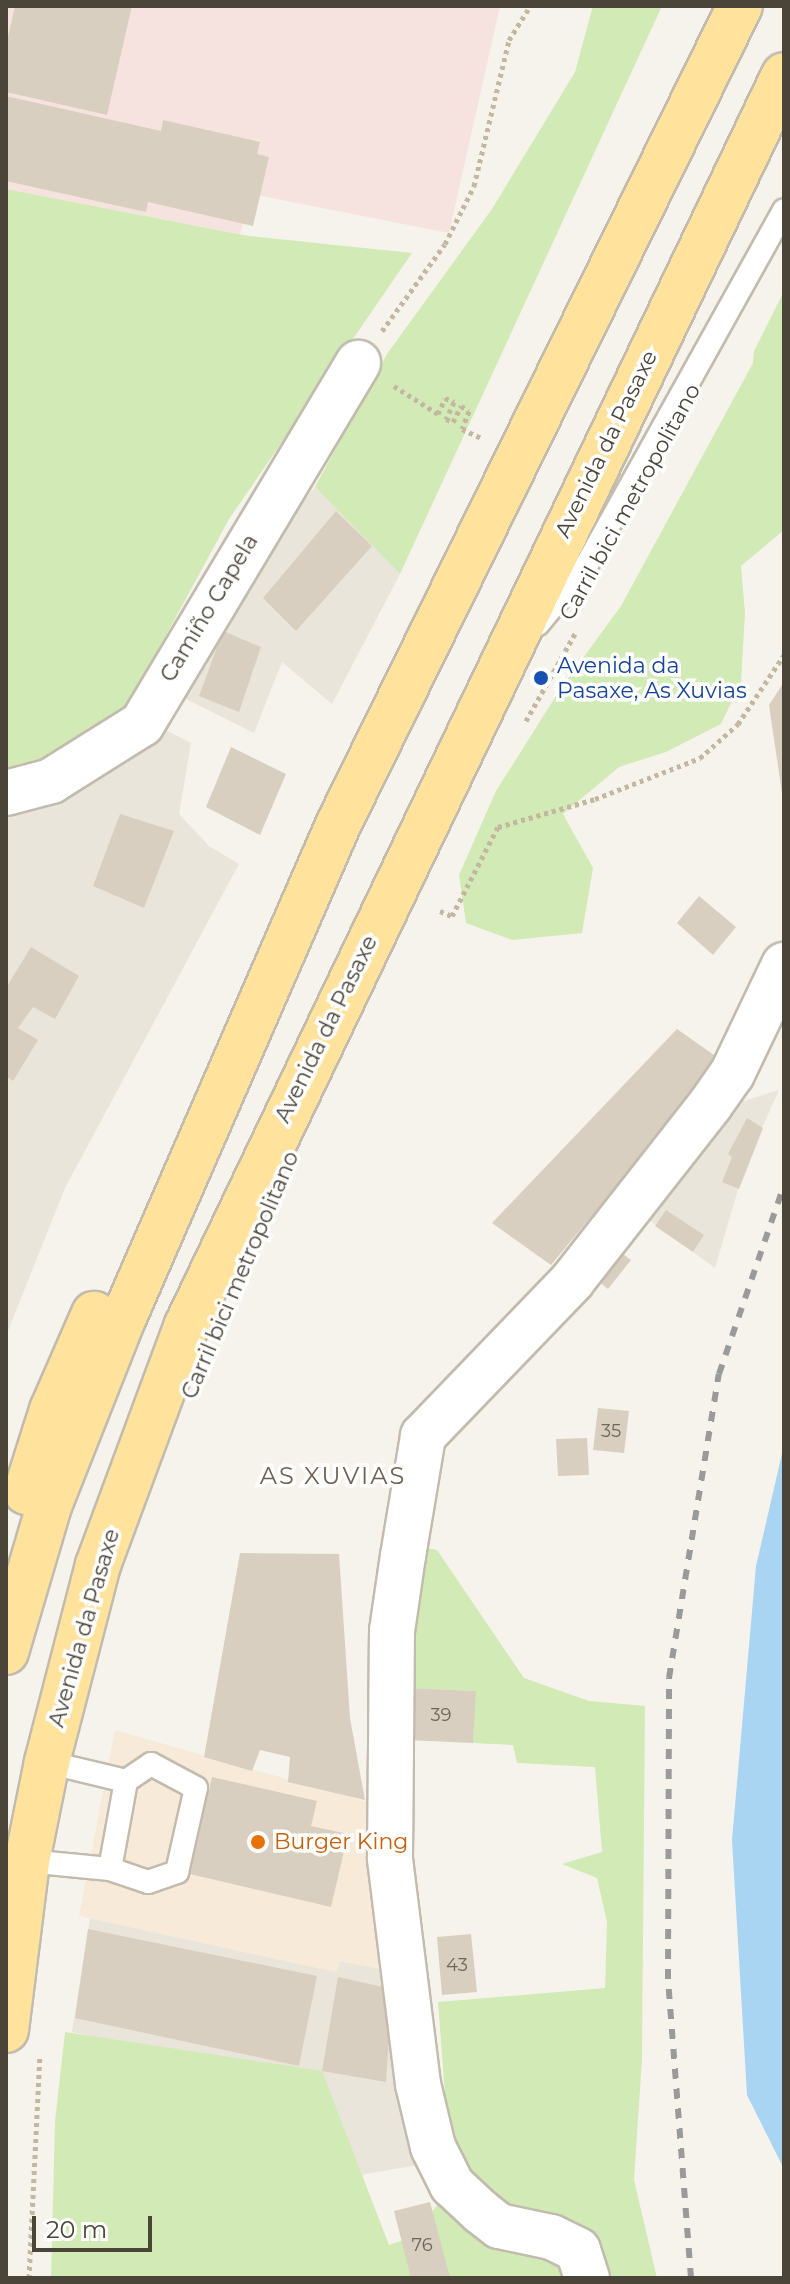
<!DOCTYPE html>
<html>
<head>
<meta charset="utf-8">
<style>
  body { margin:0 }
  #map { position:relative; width:790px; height:2284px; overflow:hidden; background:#f6f3ec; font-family:Montserrat,sans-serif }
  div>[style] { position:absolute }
  .residential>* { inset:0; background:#eae5da }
  .commercial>* { inset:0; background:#f7ead8 }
  .medical>* { inset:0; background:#f6e3e0 }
  .green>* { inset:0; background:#d2eab5 }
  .water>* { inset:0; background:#a9d4f2 }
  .building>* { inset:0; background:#d8cfc1 }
  .path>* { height:5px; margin-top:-2.5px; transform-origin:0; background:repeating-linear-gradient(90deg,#c4b79f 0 4px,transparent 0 8px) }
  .roads { filter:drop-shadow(2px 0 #c2bbae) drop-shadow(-2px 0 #c2bbae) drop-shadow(0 2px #c2bbae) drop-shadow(0 -2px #c2bbae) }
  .service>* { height:22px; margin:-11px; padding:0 11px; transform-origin:11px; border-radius:11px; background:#fff }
  .minor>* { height:44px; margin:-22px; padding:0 22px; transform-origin:22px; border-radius:22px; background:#fff }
  .primary>* { height:44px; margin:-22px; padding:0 22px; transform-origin:22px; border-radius:22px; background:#ffe39c }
  .rail>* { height:6px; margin-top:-3px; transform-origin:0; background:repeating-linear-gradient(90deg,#9a9a9a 0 10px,transparent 0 20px) }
  .dots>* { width:22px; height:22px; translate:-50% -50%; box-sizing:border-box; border:4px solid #fff; border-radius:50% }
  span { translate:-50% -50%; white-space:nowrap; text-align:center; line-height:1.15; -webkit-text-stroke:7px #fff; paint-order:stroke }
  .number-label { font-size:18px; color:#6e675b }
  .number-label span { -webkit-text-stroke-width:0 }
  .street-label { font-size:22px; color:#4b4439 }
  .transit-label { font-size:22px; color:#164399 }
  .left { translate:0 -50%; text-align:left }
  .food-label { font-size:22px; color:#c56008 }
  .neighbourhood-label { font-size:24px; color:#6e6250; letter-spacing:2px }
  .frame { position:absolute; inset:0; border:8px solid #4b4439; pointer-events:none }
  .scale { position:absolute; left:32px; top:2216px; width:120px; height:36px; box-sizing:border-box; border:4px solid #4b4439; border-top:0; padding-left:10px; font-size:24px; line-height:28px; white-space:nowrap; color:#4b4439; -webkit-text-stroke:6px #fff; paint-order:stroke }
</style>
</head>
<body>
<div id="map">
  <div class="residential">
    <i style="clip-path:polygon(315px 487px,400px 574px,332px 704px,282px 662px,254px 733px,178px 695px,272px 537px)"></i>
    <i style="clip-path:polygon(166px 730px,191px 743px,179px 814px,209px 846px,239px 864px,65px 1188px,6px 1336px,6px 810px,87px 785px,140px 742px)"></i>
    <i style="clip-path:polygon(779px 1090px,745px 1166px,715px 1268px,638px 1212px,728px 1106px)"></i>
    <i style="clip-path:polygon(90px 1918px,318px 1968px,337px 1971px,339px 1961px,398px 1972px,423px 2164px,321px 2182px,129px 2044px,72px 2032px)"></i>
  </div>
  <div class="commercial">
    <i style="clip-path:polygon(115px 1730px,378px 1805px,398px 1972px,340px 1961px,337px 1972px,318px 1968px,79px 1916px)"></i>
  </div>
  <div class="medical">
    <i style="clip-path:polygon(6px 6px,500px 6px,449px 233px,251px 194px,240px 234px,6px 189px)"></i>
  </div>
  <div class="green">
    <i style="clip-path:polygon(593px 6px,662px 6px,400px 574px,315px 487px,387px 354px,492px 209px,575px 72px)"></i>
    <i style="clip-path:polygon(6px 189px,249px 236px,412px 253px,229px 519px,118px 724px,6px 775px)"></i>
    <i style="clip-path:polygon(784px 291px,784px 530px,741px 566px,745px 613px,741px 682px,721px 724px,666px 752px,619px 767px,563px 814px,593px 868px,582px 933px,512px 940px,466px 923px,459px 875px,496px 791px,561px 688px,621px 606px,753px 363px,754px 351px)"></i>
    <i style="clip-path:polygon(418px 1546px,437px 1550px,524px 1678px,589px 1701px,645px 1706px,642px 2059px,634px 2180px,657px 2278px,51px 2278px,55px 2121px,65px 2032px,322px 2071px,389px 2245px,413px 2237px,452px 2185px,438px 2002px,605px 1988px,607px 1922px,597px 1878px,562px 1864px,602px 1852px,595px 1767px,517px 1763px,513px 1745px,473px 1743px,475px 1691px,408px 1688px)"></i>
  </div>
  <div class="water">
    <i style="clip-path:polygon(784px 1445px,784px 2169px,747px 2095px,732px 1840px,756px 1566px)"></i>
  </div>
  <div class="building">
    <i style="clip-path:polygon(15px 6px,132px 6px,107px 115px,6px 92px,6px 46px)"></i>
    <i style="clip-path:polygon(6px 96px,161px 131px,163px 120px,260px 142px,257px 154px,269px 157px,253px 226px,148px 202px,146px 212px,6px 181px)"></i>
    <i style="clip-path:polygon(336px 511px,372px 546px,296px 631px,263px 598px)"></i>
    <i style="clip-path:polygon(223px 631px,261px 647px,239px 712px,199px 696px)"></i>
    <i style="clip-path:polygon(784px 682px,784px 792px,782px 793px,769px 705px)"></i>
    <i style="clip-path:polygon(231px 747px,286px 774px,260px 835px,206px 807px)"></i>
    <i style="clip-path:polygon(120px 814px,174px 831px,144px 908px,93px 886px)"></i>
    <i style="clip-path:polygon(699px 896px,736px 927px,713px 955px,677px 923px)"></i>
    <i style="clip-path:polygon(31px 947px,79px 976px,55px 1019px,33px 1007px,18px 1028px,38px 1040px,13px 1081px,6px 1076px,6px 988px)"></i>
    <i style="clip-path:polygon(677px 1029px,721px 1060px,551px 1265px,492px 1223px)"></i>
    <i style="clip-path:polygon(747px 1118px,763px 1128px,739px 1189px,722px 1182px,732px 1157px,728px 1154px)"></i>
    <i style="clip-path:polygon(666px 1210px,704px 1235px,693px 1252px,655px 1226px)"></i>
    <i style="clip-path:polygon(614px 1247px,631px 1260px,608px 1289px,592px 1276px)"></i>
    <i style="clip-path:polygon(598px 1408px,629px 1411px,624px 1453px,593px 1450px)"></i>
    <i style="clip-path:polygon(587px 1438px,589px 1475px,558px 1476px,556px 1439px)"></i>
    <i style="clip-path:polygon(240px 1553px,339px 1554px,350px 1718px,365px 1800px,288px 1782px,290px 1757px,260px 1750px,252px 1771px,204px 1757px)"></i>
    <i style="clip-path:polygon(408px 1688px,476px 1691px,473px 1743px,406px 1740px)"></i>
    <i style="clip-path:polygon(212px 1777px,317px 1801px,311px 1826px,348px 1834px,331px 1907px,190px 1874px)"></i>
    <i style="clip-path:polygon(88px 1929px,317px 1976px,299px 2066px,75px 2018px)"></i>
    <i style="clip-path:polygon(471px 1934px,477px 1992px,442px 1995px,437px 1937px)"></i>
    <i style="clip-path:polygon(338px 1977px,392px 1989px,386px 2082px,322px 2071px)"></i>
    <i style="clip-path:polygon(430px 2202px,450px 2278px,411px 2278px,394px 2211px)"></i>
  </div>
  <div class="path">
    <i style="left:382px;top:331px;width:107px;rotate:-54.1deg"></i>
    <i style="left:445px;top:244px;width:65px;rotate:-63.4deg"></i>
    <i style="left:474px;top:186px;width:150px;rotate:-76.5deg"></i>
    <i style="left:509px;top:40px;width:40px;rotate:-58deg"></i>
    <i style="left:394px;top:386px;width:52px;rotate:32.5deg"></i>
    <i style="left:438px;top:414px;width:17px;rotate:-66deg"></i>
    <i style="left:445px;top:398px;width:10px;rotate:24deg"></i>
    <i style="left:454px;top:402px;width:19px;rotate:115deg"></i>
    <i style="left:446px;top:419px;width:8px;rotate:23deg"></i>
    <i style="left:453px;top:422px;width:18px;rotate:-63deg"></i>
    <i style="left:461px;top:406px;width:9px;rotate:32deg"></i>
    <i style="left:469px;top:411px;width:19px;rotate:111deg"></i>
    <i style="left:462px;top:429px;width:23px;rotate:25deg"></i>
    <i style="left:526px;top:721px;width:102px;rotate:-60.7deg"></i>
    <i style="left:440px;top:911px;width:13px;rotate:23deg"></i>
    <i style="left:452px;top:916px;width:100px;rotate:-62.7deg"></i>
    <i style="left:498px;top:827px;width:101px;rotate:-16.1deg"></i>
    <i style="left:595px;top:799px;width:113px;rotate:-21.3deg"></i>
    <i style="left:700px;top:758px;width:51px;rotate:-41.8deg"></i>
    <i style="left:738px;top:724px;width:83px;rotate:-56.3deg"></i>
    <i style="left:29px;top:2278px;width:223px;rotate:-87.2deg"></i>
  </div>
  <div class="roads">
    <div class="service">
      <i style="left:538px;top:624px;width:75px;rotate:-50.4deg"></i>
      <i style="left:586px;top:566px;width:407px;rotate:-60.9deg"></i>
      <i style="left:27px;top:1861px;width:83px;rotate:5.5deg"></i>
      <i style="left:110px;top:1869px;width:89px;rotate:-79.7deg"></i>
      <i style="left:126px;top:1781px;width:81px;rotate:-166.5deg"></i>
      <i style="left:110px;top:1869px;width:40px;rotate:18.9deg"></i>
      <i style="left:148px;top:1882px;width:31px;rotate:-19deg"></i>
      <i style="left:177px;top:1872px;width:86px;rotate:-77.3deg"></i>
      <i style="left:196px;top:1788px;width:51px;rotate:-151.9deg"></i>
      <i style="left:151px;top:1764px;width:30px;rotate:146deg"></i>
    </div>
    <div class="minor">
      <i style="left:6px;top:793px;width:47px;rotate:-14.9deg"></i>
      <i style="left:51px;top:781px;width:107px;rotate:-32.1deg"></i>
      <i style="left:142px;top:724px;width:421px;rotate:-59.1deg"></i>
      <i style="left:587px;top:2278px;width:29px;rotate:-108deg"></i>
      <i style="left:578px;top:2250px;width:30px;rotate:-154deg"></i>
      <i style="left:551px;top:2237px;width:53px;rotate:-168.1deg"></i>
      <i style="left:499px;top:2226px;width:23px;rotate:-142deg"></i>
      <i style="left:481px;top:2212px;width:40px;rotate:-137deg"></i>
      <i style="left:452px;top:2185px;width:42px;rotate:-116.6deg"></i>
      <i style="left:433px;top:2147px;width:65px;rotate:-103.4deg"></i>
      <i style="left:418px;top:2084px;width:228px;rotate:-97.1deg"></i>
      <i style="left:390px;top:1858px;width:227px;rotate:-89.5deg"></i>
      <i style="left:392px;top:1631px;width:76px;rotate:-81.7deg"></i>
      <i style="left:403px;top:1556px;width:122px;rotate:-80.5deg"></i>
      <i style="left:423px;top:1436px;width:215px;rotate:-46.1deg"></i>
      <i style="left:572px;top:1281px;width:224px;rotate:-51.9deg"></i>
      <i style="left:710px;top:1105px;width:38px;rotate:-55deg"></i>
      <i style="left:732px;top:1074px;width:121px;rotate:-64.5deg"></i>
    </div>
    <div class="primary">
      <i style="left:26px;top:1492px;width:86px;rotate:-72.4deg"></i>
      <i style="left:52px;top:1410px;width:105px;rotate:-66.4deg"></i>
      <i style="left:6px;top:1652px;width:152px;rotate:-73.6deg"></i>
      <i style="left:49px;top:1506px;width:203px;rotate:-68.4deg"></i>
      <i style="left:124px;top:1317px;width:537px;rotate:-66.49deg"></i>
      <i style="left:338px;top:825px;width:912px;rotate:-63.86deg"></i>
      <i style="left:6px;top:2030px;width:170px;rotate:-82.9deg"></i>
      <i style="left:27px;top:1861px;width:101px;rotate:-78.6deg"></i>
      <i style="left:47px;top:1762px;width:203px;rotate:-75.5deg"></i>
      <i style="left:98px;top:1565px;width:256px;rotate:-69.7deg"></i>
      <i style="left:187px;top:1325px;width:1385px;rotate:-64.47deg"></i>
    </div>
  </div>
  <div class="rail">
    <i style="left:691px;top:2278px;width:300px;rotate:-94.4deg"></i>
    <i style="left:668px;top:1979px;width:301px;rotate:-89.8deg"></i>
    <i style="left:669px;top:1678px;width:308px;rotate:-80.7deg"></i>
    <i style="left:719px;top:1374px;width:200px;rotate:-71deg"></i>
  </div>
  <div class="dots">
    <i style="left:541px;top:678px;background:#1a4fb4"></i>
    <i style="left:258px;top:1842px;background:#e8710a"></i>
  </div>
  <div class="number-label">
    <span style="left:611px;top:1431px">35</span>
    <span style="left:441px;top:1715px">39</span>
    <span style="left:457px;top:1965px">43</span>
    <span style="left:422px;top:2245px">76</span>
  </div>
  <div class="street-label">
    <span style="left:606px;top:444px;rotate:-64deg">Avenida da Pasaxe</span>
    <span style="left:630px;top:502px;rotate:-61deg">Carril bici metropolitano</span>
    <span style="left:209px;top:608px;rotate:-59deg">Camiño Capela</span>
    <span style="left:326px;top:1029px;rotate:-64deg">Avenida da Pasaxe</span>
    <span style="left:240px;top:1275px;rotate:-67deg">Carril bici metropolitano</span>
    <span style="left:84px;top:1628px;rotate:-74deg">Avenida da Pasaxe</span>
  </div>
  <div class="transit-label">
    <span class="left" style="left:557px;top:678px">Avenida da<br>Pasaxe, As Xuvias</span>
  </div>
  <div class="food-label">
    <span class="left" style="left:274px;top:1842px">Burger King</span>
  </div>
  <div class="neighbourhood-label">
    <span style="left:333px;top:1476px">AS XUVIAS</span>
  </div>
  <div class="frame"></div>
  <div class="scale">20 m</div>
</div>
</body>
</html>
